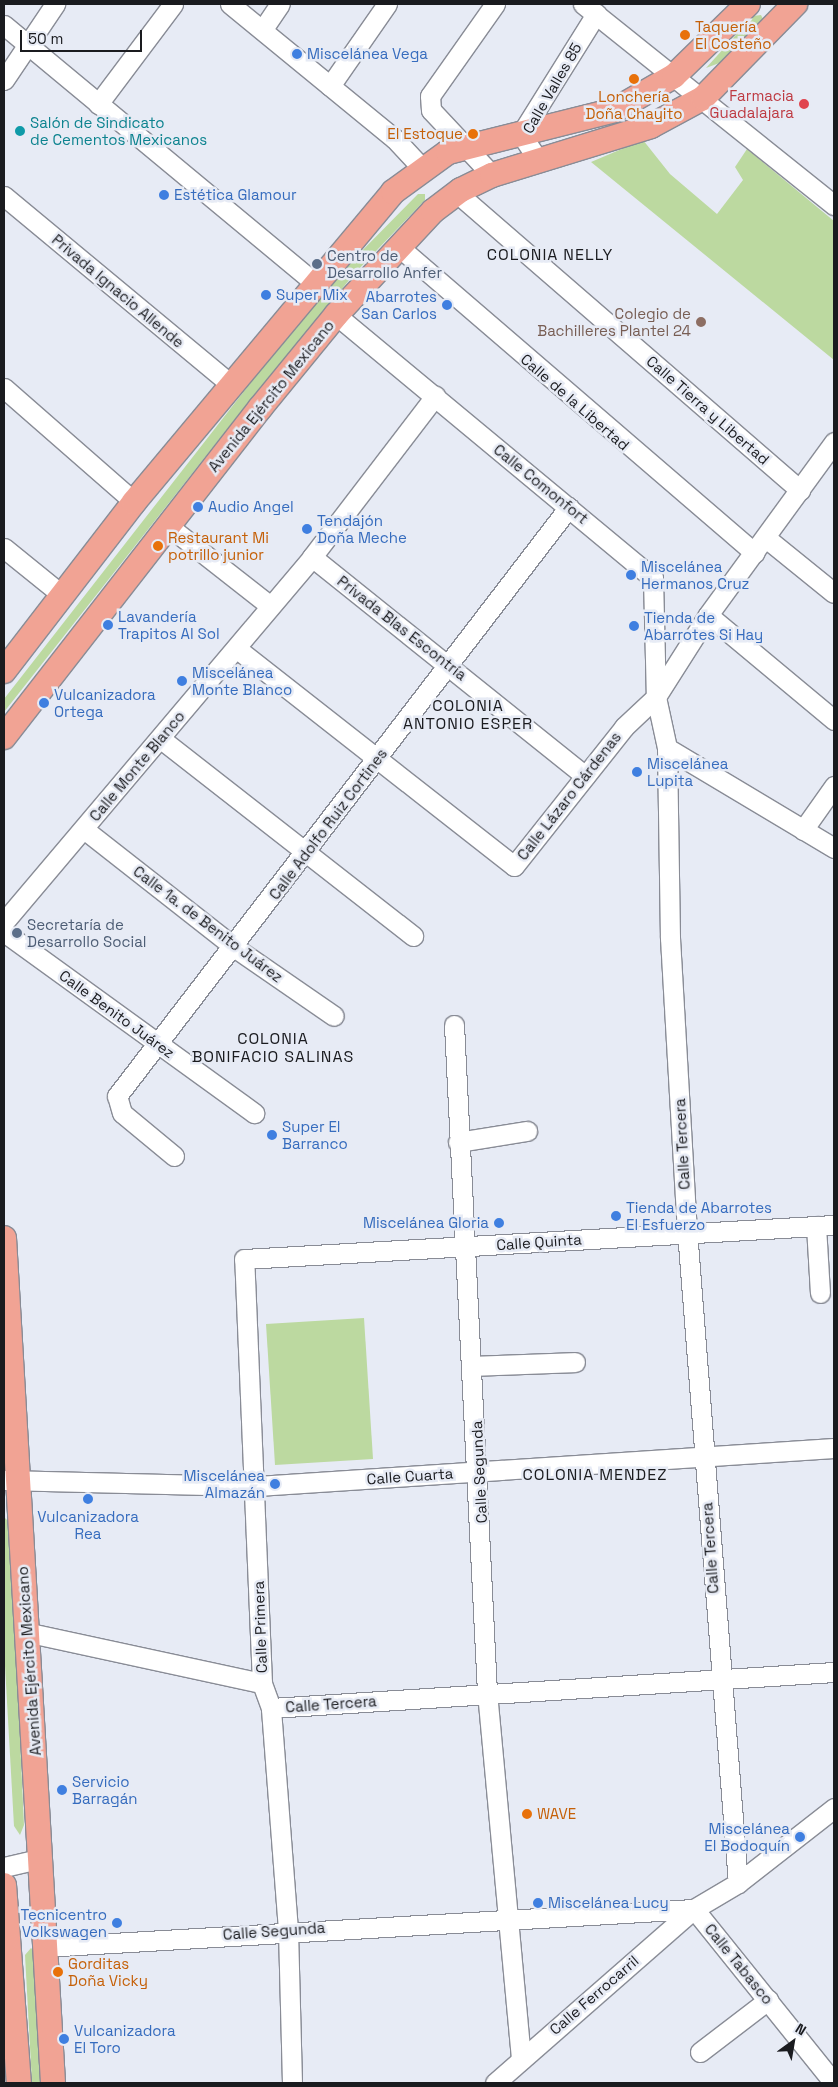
<!DOCTYPE html>
<html>
<head>
<meta charset="utf-8">
<style>
  body { margin:0 }
  #map { position:relative; width:838px; height:2087px; overflow:hidden; background:#e7ebf5; font-family:"Space Grotesk",sans-serif }
  div>[style] { position:absolute }
  .green>* { inset:0; background:#bcd9a0 }
  .roads { filter:drop-shadow(1px 0 #898c96) drop-shadow(-1px 0 #898c96) drop-shadow(0 1px #898c96) drop-shadow(0 -1px #898c96) }
  .minor>* { height:19px; margin:-9.5px; padding:0 9.5px; transform-origin:9.5px; border-radius:9.5px; background:#fff }
  .major>* { height:24px; margin:-12px; padding:0 12px; transform-origin:12px; border-radius:12px; background:#f1a394 }
  .dots>* { width:14px; height:14px; translate:-50% -50%; box-sizing:border-box; border:2px solid #e7ebf5; border-radius:50% }
  span { translate:-50% -50%; white-space:nowrap; text-align:center; line-height:1.15; -webkit-text-stroke:5px #e7ebf5; paint-order:stroke }
  .food-label { font-size:15px; color:#c56008 }
  .left { translate:0 -50%; text-align:left }
  .right { translate:-100% -50%; text-align:right }
  .shop-label { font-size:15px; color:#366cbe }
  .street-label { font-size:15px; color:#1a1b1f }
  .health-label { font-size:15px; color:#be3a42 }
  .culture-label { font-size:15px; color:#0d838f }
  .service-label { font-size:15px; color:#4e5e75 }
  .education-label { font-size:15px; color:#785e54 }
  .neighbourhood-label { font-size:16px; color:#1a1b1f; letter-spacing:1px }
  .frame { position:absolute; inset:0; border:5px solid #1a1b1f; pointer-events:none }
  .north { position:absolute; left:768px; top:2017px; width:50px; height:50px; -webkit-text-stroke:4px #e7ebf5; paint-order:stroke; rotate:32deg; font-size:14px; font-weight:700; line-height:20px; text-align:center; color:#1a1b1f }
  .north::after { content:''; display:block; margin:auto; width:18px; height:22px; background:#1a1b1f; clip-path:polygon(50% 0,100% 100%,50% 72%,0 100%) }
  .scale { position:absolute; left:20px; top:30px; width:122px; height:22px; box-sizing:border-box; border:2px solid #1a1b1f; border-top:0; padding-left:6px; font-size:15px; line-height:18px; white-space:nowrap; color:#1a1b1f; -webkit-text-stroke:4px #e7ebf5; paint-order:stroke }
</style>
</head>
<body>
<div id="map">
  <div class="green">
    <i style="clip-path:polygon(753px 16px,761px 15px,764px 21px,722px 62px,706px 68px)"></i>
    <i style="clip-path:polygon(643px 140px,670px 174px,717px 214px,743px 180px,735px 167px,747px 149px,834px 221px,834px 360px,591px 162px)"></i>
    <i style="clip-path:polygon(418px 194px,425px 194px,425px 200px,355px 273px,258px 390px,4px 712px,4px 699px,252px 381px,348px 265px)"></i>
    <i style="clip-path:polygon(364px 1318px,373px 1459px,275px 1465px,266px 1324px)"></i>
    <i style="clip-path:polygon(4px 1517px,10px 1523px,24px 1825px,20px 1835px,14px 1826px,4px 1648px)"></i>
    <i style="clip-path:polygon(31px 1948px,34px 1951px,43px 2083px,32px 2083px,25px 1955px)"></i>
  </div>
  <div class="roads">
    <div class="minor">
      <i style="left:230px;top:4px;width:212px;rotate:39.3deg"></i>
      <i style="left:394px;top:138px;width:41px;rotate:47deg"></i>
      <i style="left:583px;top:4px;width:322px;rotate:38.7deg"></i>
      <i style="left:4px;top:25px;width:404px;rotate:39.7deg"></i>
      <i style="left:263px;top:29px;width:30px;rotate:-56deg"></i>
      <i style="left:4px;top:80px;width:92px;rotate:-56.1deg"></i>
      <i style="left:330px;top:86px;width:100px;rotate:-55.2deg"></i>
      <i style="left:98px;top:104px;width:125px;rotate:-53.1deg"></i>
      <i style="left:539px;top:161px;width:32px;rotate:-124deg"></i>
      <i style="left:521px;top:134px;width:142px;rotate:-58deg"></i>
      <i style="left:492px;top:175px;width:89px;rotate:-133.2deg"></i>
      <i style="left:431px;top:110px;width:14px;rotate:-94deg"></i>
      <i style="left:430px;top:96px;width:113px;rotate:-54.8deg"></i>
      <i style="left:457px;top:193px;width:454px;rotate:40.9deg"></i>
      <i style="left:4px;top:196px;width:296px;rotate:39.7deg"></i>
      <i style="left:399px;top:247px;width:469px;rotate:40.7deg"></i>
      <i style="left:336px;top:315px;width:412px;rotate:39.7deg"></i>
      <i style="left:653px;top:578px;width:119px;rotate:88.6deg"></i>
      <i style="left:656px;top:697px;width:52px;rotate:77.8deg"></i>
      <i style="left:667px;top:748px;width:190px;rotate:89.1deg"></i>
      <i style="left:670px;top:938px;width:293px;rotate:86.7deg"></i>
      <i style="left:687px;top:1231px;width:654px;rotate:85.53deg"></i>
      <i style="left:4px;top:388px;width:173px;rotate:41.2deg"></i>
      <i style="left:167px;top:525px;width:130px;rotate:38.1deg"></i>
      <i style="left:766px;top:538px;width:87px;rotate:39deg"></i>
      <i style="left:4px;top:548px;width:75px;rotate:39deg"></i>
      <i style="left:312px;top:557px;width:350px;rotate:38.7deg"></i>
      <i style="left:708px;top:615px;width:164px;rotate:39.8deg"></i>
      <i style="left:236px;top:648px;width:353px;rotate:38.1deg"></i>
      <i style="left:514px;top:866px;width:177px;rotate:-51.6deg"></i>
      <i style="left:624px;top:727px;width:44px;rotate:-43.2deg"></i>
      <i style="left:656px;top:697px;width:97px;rotate:-57.6deg"></i>
      <i style="left:708px;top:615px;width:214px;rotate:-53.9deg"></i>
      <i style="left:161px;top:739px;width:320px;rotate:38deg"></i>
      <i style="left:667px;top:748px;width:195px;rotate:30.9deg"></i>
      <i style="left:85px;top:830px;width:189px;rotate:38.1deg"></i>
      <i style="left:234px;top:947px;width:121px;rotate:34.6deg"></i>
      <i style="left:803px;top:830px;width:54px;rotate:-54.8deg"></i>
      <i style="left:4px;top:922px;width:478px;rotate:-49.8deg"></i>
      <i style="left:312px;top:557px;width:203px;rotate:-52.6deg"></i>
      <i style="left:4px;top:932px;width:309px;rotate:35.9deg"></i>
      <i style="left:454px;top:1025px;width:668px;rotate:87.17deg"></i>
      <i style="left:487px;top:1692px;width:369px;rotate:84.7deg"></i>
      <i style="left:458px;top:1142px;width:70px;rotate:-9.1deg"></i>
      <i style="left:174px;top:1156px;width:67px;rotate:-140.4deg"></i>
      <i style="left:122px;top:1113px;width:18px;rotate:-106deg"></i>
      <i style="left:117px;top:1096px;width:742px;rotate:-52.5deg"></i>
      <i style="left:816px;top:1226px;width:67px;rotate:86.6deg"></i>
      <i style="left:473px;top:1366px;width:102px;rotate:-2.2deg"></i>
      <i style="left:4px;top:1480px;width:253px;rotate:1.4deg"></i>
      <i style="left:257px;top:1486px;width:578px;rotate:-3.77deg"></i>
      <i style="left:30px;top:1633px;width:237px;rotate:12.2deg"></i>
      <i style="left:271px;top:1708px;width:564px;rotate:-3.66deg"></i>
      <i style="left:4px;top:1867px;width:37px;rotate:-13deg"></i>
      <i style="left:694px;top:1909px;width:223px;rotate:51.2deg"></i>
      <i style="left:44px;top:1947px;width:651px;rotate:-3.35deg"></i>
      <i style="left:700px;top:2052px;width:86px;rotate:-37.4deg"></i>
      <i style="left:292px;top:2083px;width:153px;rotate:-91.5deg"></i>
      <i style="left:288px;top:1930px;width:223px;rotate:-94.4deg"></i>
      <i style="left:271px;top:1708px;width:27px;rotate:-110deg"></i>
      <i style="left:262px;top:1683px;width:424px;rotate:-92.4deg"></i>
      <i style="left:244px;top:1259px;width:591px;rotate:-3.3deg"></i>
      <i style="left:495px;top:2083px;width:264px;rotate:-41.2deg"></i>
      <i style="left:694px;top:1909px;width:51px;rotate:-30.6deg"></i>
      <i style="left:738px;top:1883px;width:122px;rotate:-38deg"></i>
    </div>
    <div class="major">
      <i style="left:4px;top:671px;width:213px;rotate:-52.4deg"></i>
      <i style="left:134px;top:502px;width:404px;rotate:-50.1deg"></i>
      <i style="left:393px;top:192px;width:68px;rotate:-36deg"></i>
      <i style="left:448px;top:152px;width:172px;rotate:-14.1deg"></i>
      <i style="left:615px;top:110px;width:68px;rotate:-30deg"></i>
      <i style="left:674px;top:76px;width:103px;rotate:-44.2deg"></i>
      <i style="left:4px;top:737px;width:417px;rotate:-52.1deg"></i>
      <i style="left:260px;top:408px;width:120px;rotate:-50.7deg"></i>
      <i style="left:336px;top:315px;width:142px;rotate:-47deg"></i>
      <i style="left:433px;top:211px;width:35px;rotate:-37deg"></i>
      <i style="left:461px;top:190px;width:34px;rotate:-26deg"></i>
      <i style="left:492px;top:175px;width:166px;rotate:-17.1deg"></i>
      <i style="left:651px;top:126px;width:59px;rotate:-28.3deg"></i>
      <i style="left:703px;top:98px;width:132px;rotate:-45.6deg"></i>
      <i style="left:4px;top:1238px;width:846px;rotate:86.68deg"></i>
      <i style="left:4px;top:1885px;width:199px;rotate:85.7deg"></i>
    </div>
  </div>
  <div class="dots">
    <i style="left:685px;top:35px;background:#e8710a"></i>
    <i style="left:297px;top:54px;background:#3f7fe0"></i>
    <i style="left:634px;top:79px;background:#e8710a"></i>
    <i style="left:804px;top:104px;background:#e0444e"></i>
    <i style="left:20px;top:131px;background:#0f9aa8"></i>
    <i style="left:473px;top:134px;background:#e8710a"></i>
    <i style="left:164px;top:195px;background:#3f7fe0"></i>
    <i style="left:317px;top:264px;background:#5c6f8a"></i>
    <i style="left:266px;top:295px;background:#3f7fe0"></i>
    <i style="left:447px;top:305px;background:#3f7fe0"></i>
    <i style="left:701px;top:322px;background:#8d6e63"></i>
    <i style="left:198px;top:507px;background:#3f7fe0"></i>
    <i style="left:307px;top:529px;background:#3f7fe0"></i>
    <i style="left:158px;top:546px;background:#e8710a"></i>
    <i style="left:631px;top:575px;background:#3f7fe0"></i>
    <i style="left:108px;top:625px;background:#3f7fe0"></i>
    <i style="left:634px;top:626px;background:#3f7fe0"></i>
    <i style="left:182px;top:681px;background:#3f7fe0"></i>
    <i style="left:44px;top:703px;background:#3f7fe0"></i>
    <i style="left:637px;top:772px;background:#3f7fe0"></i>
    <i style="left:17px;top:933px;background:#5c6f8a"></i>
    <i style="left:272px;top:1135px;background:#3f7fe0"></i>
    <i style="left:616px;top:1216px;background:#3f7fe0"></i>
    <i style="left:499px;top:1223px;background:#3f7fe0"></i>
    <i style="left:275px;top:1484px;background:#3f7fe0"></i>
    <i style="left:88px;top:1499px;background:#3f7fe0"></i>
    <i style="left:62px;top:1790px;background:#3f7fe0"></i>
    <i style="left:527px;top:1814px;background:#e8710a"></i>
    <i style="left:800px;top:1837px;background:#3f7fe0"></i>
    <i style="left:538px;top:1903px;background:#3f7fe0"></i>
    <i style="left:117px;top:1923px;background:#3f7fe0"></i>
    <i style="left:58px;top:1972px;background:#e8710a"></i>
    <i style="left:64px;top:2039px;background:#3f7fe0"></i>
  </div>
  <div class="food-label">
    <span class="left" style="left:695px;top:35px">Taquería<br>El Costeño</span>
    <span style="left:634px;top:105px">Lonchería<br>Doña Chayito</span>
    <span class="right" style="left:463px;top:134px">El Estoque</span>
    <span class="left" style="left:168px;top:546px">Restaurant Mi<br>potrillo junior</span>
    <span class="left" style="left:537px;top:1814px">WAVE</span>
    <span class="left" style="left:68px;top:1972px">Gorditas<br>Doña Vicky</span>
  </div>
  <div class="shop-label">
    <span class="left" style="left:307px;top:54px">Miscelánea Vega</span>
    <span class="left" style="left:174px;top:195px">Estética Glamour</span>
    <span class="left" style="left:276px;top:295px">Super Mix</span>
    <span class="right" style="left:437px;top:305px">Abarrotes<br>San Carlos</span>
    <span class="left" style="left:208px;top:507px">Audio Angel</span>
    <span class="left" style="left:317px;top:529px">Tendajón<br>Doña Meche</span>
    <span class="left" style="left:641px;top:575px">Miscelánea<br>Hermanos Cruz</span>
    <span class="left" style="left:118px;top:625px">Lavandería<br>Trapitos Al Sol</span>
    <span class="left" style="left:644px;top:626px">Tienda de<br>Abarrotes Si Hay</span>
    <span class="left" style="left:192px;top:681px">Miscelánea<br>Monte Blanco</span>
    <span class="left" style="left:54px;top:703px">Vulcanizadora<br>Ortega</span>
    <span class="left" style="left:647px;top:772px">Miscelánea<br>Lupita</span>
    <span class="left" style="left:282px;top:1135px">Super El<br>Barranco</span>
    <span class="left" style="left:626px;top:1216px">Tienda de Abarrotes<br>El Esfuerzo</span>
    <span class="right" style="left:489px;top:1223px">Miscelánea Gloria</span>
    <span class="right" style="left:265px;top:1484px">Miscelánea<br>Almazán</span>
    <span style="left:88px;top:1525px">Vulcanizadora<br>Rea</span>
    <span class="left" style="left:72px;top:1790px">Servicio<br>Barragán</span>
    <span class="right" style="left:790px;top:1837px">Miscelánea<br>El Bodoquín</span>
    <span class="left" style="left:548px;top:1903px">Miscelánea Lucy</span>
    <span class="right" style="left:107px;top:1923px">Tecnicentro<br>Volkswagen</span>
    <span class="left" style="left:74px;top:2039px">Vulcanizadora<br>El Toro</span>
  </div>
  <div class="street-label">
    <span style="left:552px;top:88px;rotate:-60deg">Calle Valles 85</span>
    <span style="left:118px;top:291px;rotate:40deg">Privada Ignacio Allende</span>
    <span style="left:271px;top:396px;rotate:-51deg">Avenida Ejército Mexicano</span>
    <span style="left:575px;top:402px;rotate:41deg">Calle de la Libertad</span>
    <span style="left:708px;top:410px;rotate:41deg">Calle Tierra y Libertad</span>
    <span style="left:541px;top:484px;rotate:39deg">Calle Comonfort</span>
    <span style="left:402px;top:628px;rotate:38deg">Privada Blas Escontría</span>
    <span style="left:137px;top:766px;rotate:-50deg">Calle Monte Blanco</span>
    <span style="left:569px;top:796px;rotate:-52deg">Calle Lázaro Cárdenas</span>
    <span style="left:328px;top:824px;rotate:-53deg">Calle Adolfo Ruiz Cortines</span>
    <span style="left:208px;top:924px;rotate:37deg">Calle 1a. de Benito Juárez</span>
    <span style="left:117px;top:1014px;rotate:36deg">Calle Benito Juárez</span>
    <span style="left:682px;top:1144px;rotate:-93deg">Calle Tercera</span>
    <span style="left:539px;top:1242px;rotate:-4deg">Calle Quinta</span>
    <span style="left:479px;top:1472px;rotate:-93deg">Calle Segunda</span>
    <span style="left:410px;top:1476px;rotate:-4deg">Calle Cuarta</span>
    <span style="left:710px;top:1548px;rotate:-94deg">Calle Tercera</span>
    <span style="left:260px;top:1627px;rotate:-92deg">Calle Primera</span>
    <span style="left:29px;top:1661px;rotate:-94deg">Avenida Ejército Mexicano</span>
    <span style="left:331px;top:1704px;rotate:-4deg">Calle Tercera</span>
    <span style="left:274px;top:1931px;rotate:-4deg">Calle Segunda</span>
    <span style="left:739px;top:1964px;rotate:51deg">Calle Tabasco</span>
    <span style="left:594px;top:1995px;rotate:-41deg">Calle Ferrocarril</span>
  </div>
  <div class="health-label">
    <span class="right" style="left:794px;top:104px">Farmacia<br>Guadalajara</span>
  </div>
  <div class="culture-label">
    <span class="left" style="left:30px;top:131px">Salón de Sindicato<br>de Cementos Mexicanos</span>
  </div>
  <div class="service-label">
    <span class="left" style="left:327px;top:264px">Centro de<br>Desarrollo Anfer</span>
    <span class="left" style="left:27px;top:933px">Secretaría de<br>Desarrollo Social</span>
  </div>
  <div class="education-label">
    <span class="right" style="left:691px;top:322px">Colegio de<br>Bachilleres Plantel 24</span>
  </div>
  <div class="neighbourhood-label">
    <span style="left:550px;top:255px">COLONIA NELLY</span>
    <span style="left:468px;top:715px">COLONIA<br>ANTONIO ESPER</span>
    <span style="left:273px;top:1048px">COLONIA<br>BONIFACIO SALINAS</span>
    <span style="left:595px;top:1475px">COLONIA MENDEZ</span>
  </div>
  <div class="frame"></div>
  <div class="north">N</div>
  <div class="scale">50 m</div>
</div>
</body>
</html>
